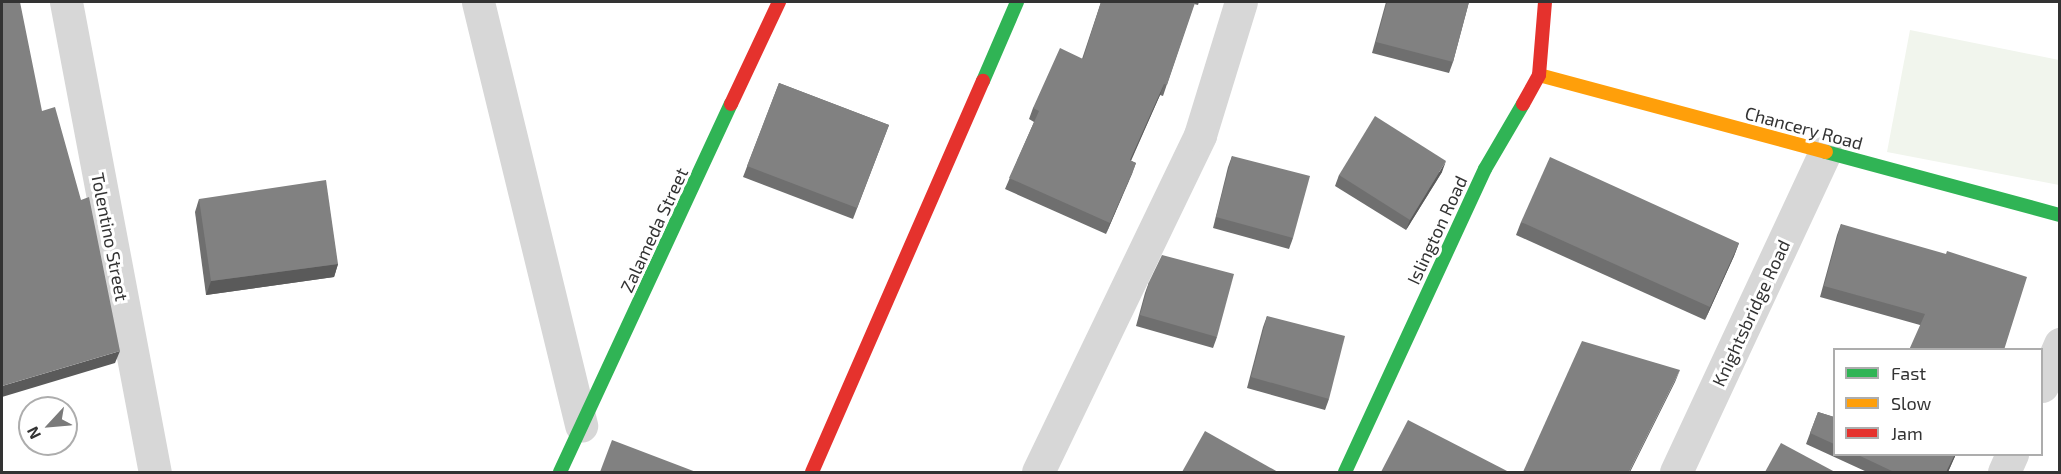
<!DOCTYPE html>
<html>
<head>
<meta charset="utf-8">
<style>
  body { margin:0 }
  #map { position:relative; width:2061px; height:474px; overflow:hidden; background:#fff; font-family:"Exo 2",sans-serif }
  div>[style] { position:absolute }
  .green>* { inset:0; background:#f1f5ed }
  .street>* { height:33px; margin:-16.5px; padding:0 16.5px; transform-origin:16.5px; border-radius:16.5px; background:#d7d7d7 }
  .fast>* { height:14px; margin:-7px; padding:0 7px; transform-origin:7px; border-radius:7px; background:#30b455 }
  .slow>* { height:14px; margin:-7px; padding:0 7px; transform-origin:7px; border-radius:7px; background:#ff9f0a }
  .jam>* { height:14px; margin:-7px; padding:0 7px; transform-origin:7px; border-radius:7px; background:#e5322d }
  .wall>* { inset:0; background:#6f6f6f }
  .shaded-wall>* { inset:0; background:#5a5a5a }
  .building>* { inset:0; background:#818181 }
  span { translate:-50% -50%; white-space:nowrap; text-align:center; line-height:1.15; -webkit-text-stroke:6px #fff; paint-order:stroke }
  .street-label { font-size:18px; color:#333 }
  .frame { position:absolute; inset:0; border:3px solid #333; pointer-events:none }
  .legend { position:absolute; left:1833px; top:348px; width:210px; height:108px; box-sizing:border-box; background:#fff; border:2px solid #adadad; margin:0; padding:8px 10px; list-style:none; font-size:18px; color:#333 }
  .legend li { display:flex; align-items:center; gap:12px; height:30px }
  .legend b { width:30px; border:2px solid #adadad }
  .north { position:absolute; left:18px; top:396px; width:60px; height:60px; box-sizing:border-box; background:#fff; border:2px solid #adadad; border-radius:50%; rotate:244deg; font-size:16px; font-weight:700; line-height:24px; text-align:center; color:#333 }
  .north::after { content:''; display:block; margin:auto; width:21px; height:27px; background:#7a7a7a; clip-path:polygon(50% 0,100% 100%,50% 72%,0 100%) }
</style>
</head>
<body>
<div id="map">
  <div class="green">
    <i style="clip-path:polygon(1910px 30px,2059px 60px,2059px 185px,1887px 152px)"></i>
  </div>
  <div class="street">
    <i style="left:66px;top:2px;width:478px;rotate:79.3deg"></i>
    <i style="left:478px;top:2px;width:436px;rotate:76.3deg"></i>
    <i style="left:2042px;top:386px;width:46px;rotate:-66.8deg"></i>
    <i style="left:1038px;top:472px;width:374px;rotate:-64.3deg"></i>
    <i style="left:1200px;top:135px;width:139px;rotate:-72.9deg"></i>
    <i style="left:1676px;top:472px;width:353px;rotate:-65deg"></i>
    <i style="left:2004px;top:472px;width:20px;rotate:-66deg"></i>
  </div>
  <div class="fast">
    <i style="left:983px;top:81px;width:86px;rotate:-66.7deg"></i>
    <i style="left:1826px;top:152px;width:242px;rotate:15.1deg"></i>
    <i style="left:560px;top:472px;width:406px;rotate:-65.1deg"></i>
    <i style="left:1345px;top:472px;width:334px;rotate:-65.2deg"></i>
    <i style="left:1485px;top:169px;width:75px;rotate:-59.7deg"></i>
  </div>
  <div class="slow">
    <i style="left:1539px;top:75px;width:297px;rotate:15deg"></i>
  </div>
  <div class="jam">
    <i style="left:731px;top:104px;width:113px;rotate:-64.8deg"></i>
    <i style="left:1523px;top:104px;width:33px;rotate:-61deg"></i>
    <i style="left:1539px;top:75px;width:73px;rotate:-85.3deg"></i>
    <i style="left:812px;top:472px;width:427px;rotate:-66.4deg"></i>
  </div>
  <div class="wall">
    <i style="clip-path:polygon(1101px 2px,1199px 2px,1198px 5px,1194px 4px,1163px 96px,1160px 95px,1131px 161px,1136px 163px,1106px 234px,1005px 189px,1034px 122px,1029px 119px,1033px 108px,1082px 59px)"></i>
    <i style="clip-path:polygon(1386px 2px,1469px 2px,1453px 62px,1449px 73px,1372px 53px)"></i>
    <i style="clip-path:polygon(779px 83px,889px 125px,853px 219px,743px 177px)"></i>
    <i style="clip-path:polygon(1232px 156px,1293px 238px,1289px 249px,1213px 228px,1228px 167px)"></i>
    <i style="clip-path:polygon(1442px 172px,1406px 230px,1335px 186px,1339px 175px)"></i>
    <i style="clip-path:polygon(199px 199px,338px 264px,334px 277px,206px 295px,195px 212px)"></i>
    <i style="clip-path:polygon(1521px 222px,1739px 243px,1734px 256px,1705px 320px,1516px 235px)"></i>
    <i style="clip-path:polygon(1841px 224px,2004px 350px,1920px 325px,1820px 297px,1837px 235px)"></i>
    <i style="clip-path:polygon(1149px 282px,1217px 337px,1213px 348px,1136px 326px,1145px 293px)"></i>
    <i style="clip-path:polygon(1267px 316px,1329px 399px,1325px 410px,1247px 388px,1263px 327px)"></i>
    <i style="clip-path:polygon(1818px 412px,1834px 417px,1834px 454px,1956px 454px,1948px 472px,1867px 472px,1806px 444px)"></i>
  </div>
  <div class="shaded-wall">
    <i style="clip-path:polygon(1164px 84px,1160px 95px,1126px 171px,1130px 160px)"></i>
    <i style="clip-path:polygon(1446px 161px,1442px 172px,1406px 230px,1410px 220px)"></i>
    <i style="clip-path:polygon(1136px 163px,1132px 174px,1106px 234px,1110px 223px)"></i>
    <i style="clip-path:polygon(1739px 243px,1734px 256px,1705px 320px,1710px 307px)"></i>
    <i style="clip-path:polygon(338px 264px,334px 277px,206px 295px,211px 281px)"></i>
    <i style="clip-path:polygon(120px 351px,115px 363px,2px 397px,2px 386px)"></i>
    <i style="clip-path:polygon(1680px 370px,1675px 382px,1630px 472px,1629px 472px)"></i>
    <i style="clip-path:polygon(1955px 454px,1956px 454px,1948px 472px,1946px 472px)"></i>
  </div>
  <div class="building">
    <i style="clip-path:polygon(2px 2px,20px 2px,42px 111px,55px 107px,81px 200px,89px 197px,120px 351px,2px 386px)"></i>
    <i style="clip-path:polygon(1101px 2px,1193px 2px,1195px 3px,1167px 85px,1164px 84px,1130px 160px,1136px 163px,1110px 223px,1009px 178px,1039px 111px,1033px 108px,1060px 48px,1083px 59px)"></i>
    <i style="clip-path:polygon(1387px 2px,1469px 2px,1453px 62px,1376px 42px)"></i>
    <i style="clip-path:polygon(779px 83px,889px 125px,857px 208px,747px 166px)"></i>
    <i style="clip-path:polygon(1375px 116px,1446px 161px,1410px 220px,1339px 175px)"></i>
    <i style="clip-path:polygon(1232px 156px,1310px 176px,1293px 238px,1216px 217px)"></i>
    <i style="clip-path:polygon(1550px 157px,1739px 243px,1710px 307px,1521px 222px)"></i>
    <i style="clip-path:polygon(326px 180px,338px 264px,211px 281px,199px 199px)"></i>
    <i style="clip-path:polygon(1841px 224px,1946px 254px,1947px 251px,2027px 277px,2004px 350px,1909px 350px,1925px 314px,1824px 286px)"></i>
    <i style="clip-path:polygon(1162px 255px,1234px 274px,1217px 337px,1140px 315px,1149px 282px)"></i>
    <i style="clip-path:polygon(1267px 316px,1345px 336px,1329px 399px,1251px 377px)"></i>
    <i style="clip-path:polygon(1582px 341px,1680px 370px,1629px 472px,1523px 472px)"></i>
    <i style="clip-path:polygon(1818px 412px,1834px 417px,1834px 444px,1810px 433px)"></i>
    <i style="clip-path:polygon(1408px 420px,1509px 472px,1381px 472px)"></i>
    <i style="clip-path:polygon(1205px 431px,1278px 472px,1182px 472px)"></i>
    <i style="clip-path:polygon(612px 440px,696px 472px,600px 472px)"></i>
    <i style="clip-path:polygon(1781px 443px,1835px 472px,1765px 472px)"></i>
    <i style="clip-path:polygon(1856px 454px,1955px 454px,1946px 472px,1894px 472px)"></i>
  </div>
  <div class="street-label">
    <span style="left:1804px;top:128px;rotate:15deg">Chancery Road</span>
    <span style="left:654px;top:230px;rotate:-65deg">Zalameda Street</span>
    <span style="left:1437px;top:230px;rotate:-65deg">Islington Road</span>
    <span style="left:110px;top:237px;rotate:79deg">Tolentino Street</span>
    <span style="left:1751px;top:313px;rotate:-65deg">Knightsbridge Road</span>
  </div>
  <div class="frame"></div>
  <ul class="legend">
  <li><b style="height:8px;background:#30b455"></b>Fast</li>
  <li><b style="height:8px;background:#ff9f0a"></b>Slow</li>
  <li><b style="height:8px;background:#e5322d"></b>Jam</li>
  </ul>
  <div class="north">N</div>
</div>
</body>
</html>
